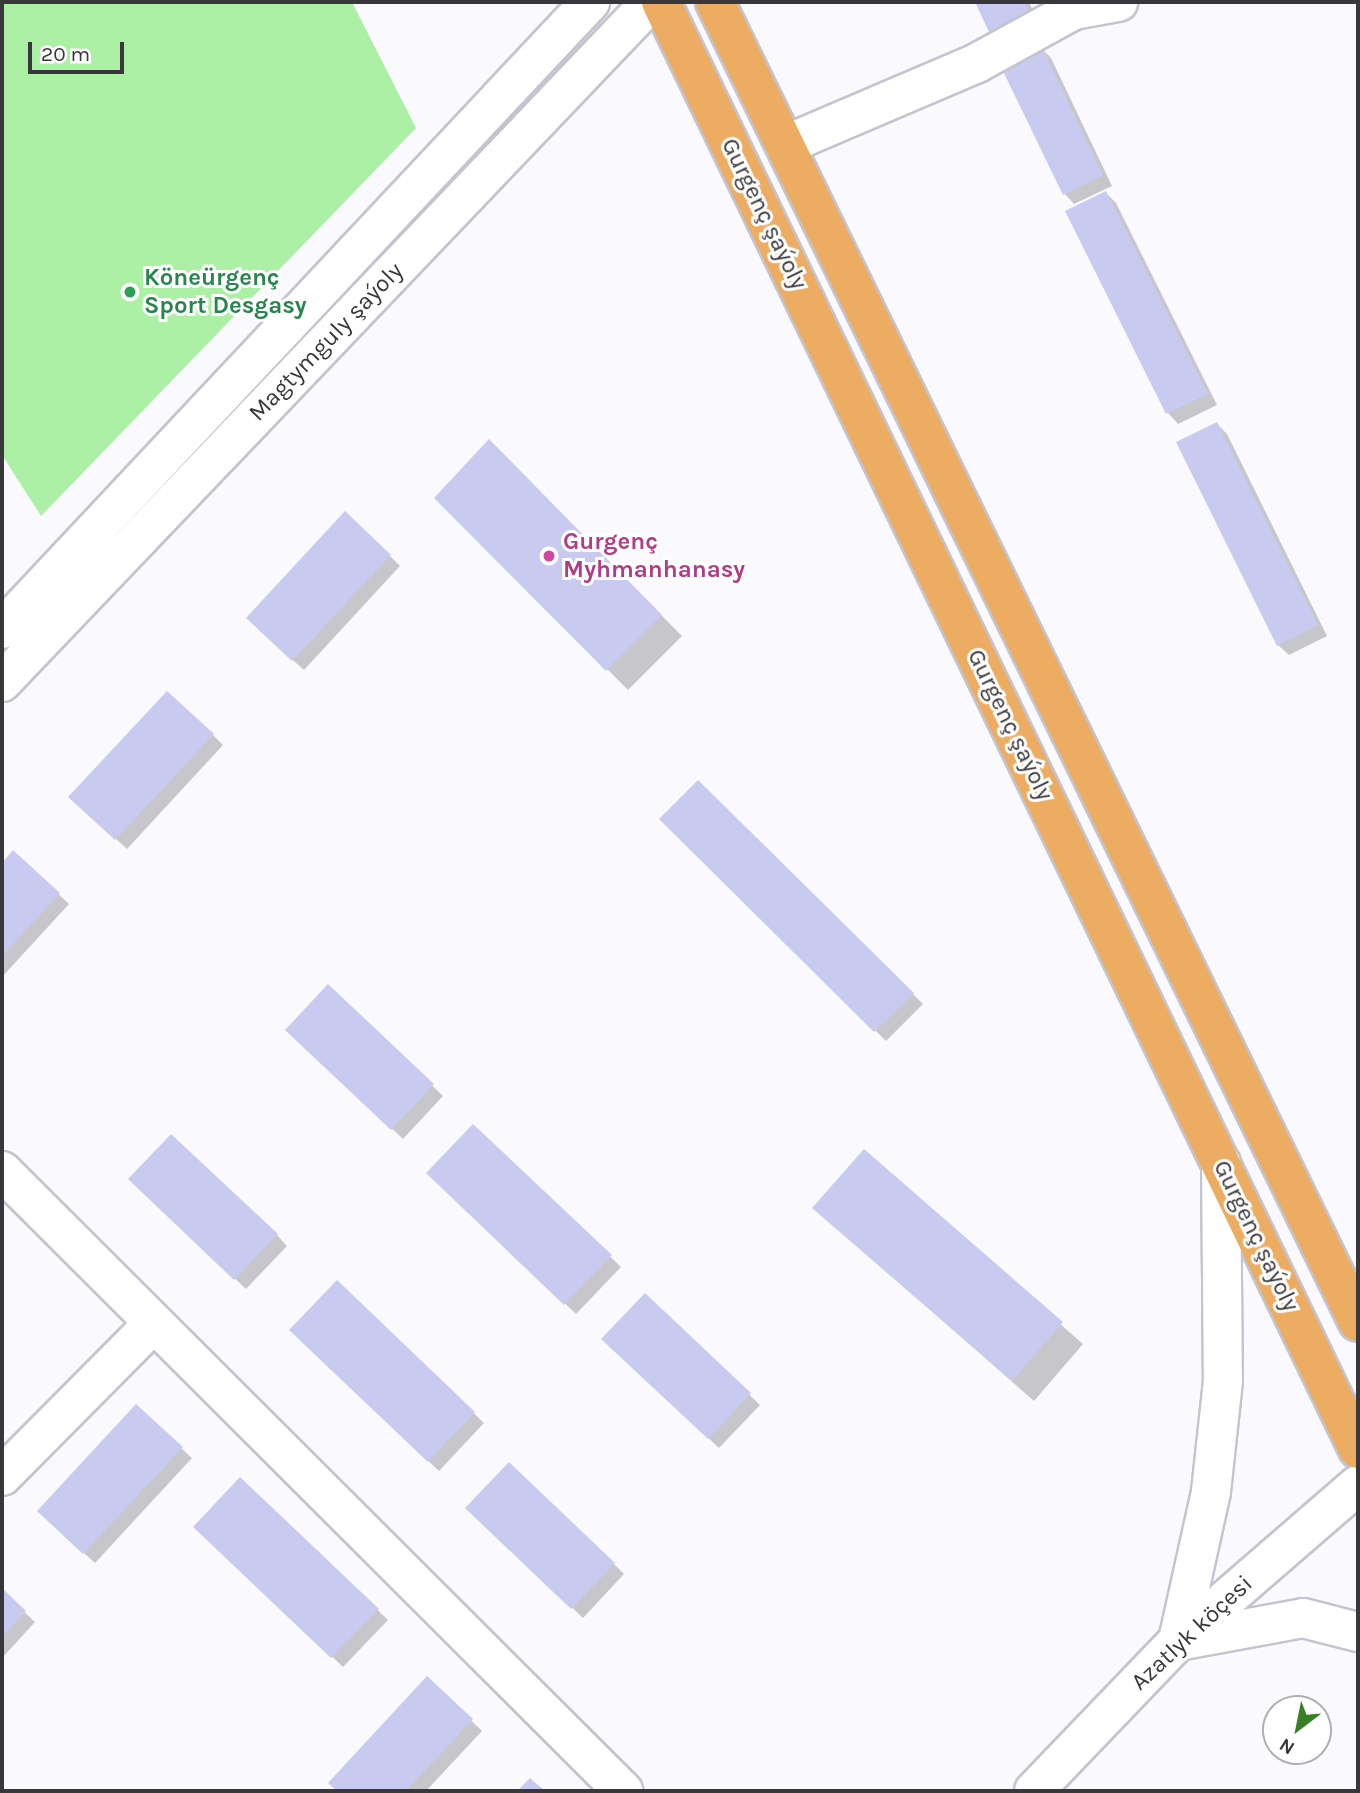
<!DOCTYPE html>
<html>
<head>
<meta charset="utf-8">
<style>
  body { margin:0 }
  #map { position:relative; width:1360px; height:1793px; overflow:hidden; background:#f9f9fe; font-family:Karla,sans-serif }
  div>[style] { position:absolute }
  .green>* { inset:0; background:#acf0a6 }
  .shadow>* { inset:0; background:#0003 }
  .building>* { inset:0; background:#c8cbef }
  .roads { filter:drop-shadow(2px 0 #c3c4cf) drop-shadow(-2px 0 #c3c4cf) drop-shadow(0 2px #c3c4cf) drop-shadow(0 -2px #c3c4cf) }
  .minor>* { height:38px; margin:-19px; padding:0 19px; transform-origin:19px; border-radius:19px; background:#fff }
  .highway>* { height:38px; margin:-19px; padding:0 19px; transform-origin:19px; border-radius:19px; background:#ecac62 }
  .dots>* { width:19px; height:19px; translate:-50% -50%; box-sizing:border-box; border:4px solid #fff; border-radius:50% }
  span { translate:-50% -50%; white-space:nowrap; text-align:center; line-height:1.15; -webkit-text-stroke:6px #fff; paint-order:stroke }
  .street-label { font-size:24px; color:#38383c }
  .leisure-label { font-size:24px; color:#27864d; font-weight:700 }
  .left { translate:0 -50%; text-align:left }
  .hotel-label { font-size:24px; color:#b23c85; font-weight:700 }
  .frame { position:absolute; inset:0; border:4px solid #38383c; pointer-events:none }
  .north { position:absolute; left:1262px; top:1695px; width:70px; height:70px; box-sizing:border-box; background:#fff; border:2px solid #afafb1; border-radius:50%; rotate:212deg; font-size:19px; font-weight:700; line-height:28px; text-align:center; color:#38383c }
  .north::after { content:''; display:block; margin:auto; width:24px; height:32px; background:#398025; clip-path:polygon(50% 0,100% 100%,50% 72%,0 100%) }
  .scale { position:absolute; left:28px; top:42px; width:96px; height:32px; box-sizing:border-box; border:4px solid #38383c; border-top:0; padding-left:9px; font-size:21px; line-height:24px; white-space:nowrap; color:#38383c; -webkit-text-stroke:5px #fff; paint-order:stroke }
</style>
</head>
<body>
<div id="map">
  <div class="green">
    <i style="clip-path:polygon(2px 2px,352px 2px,416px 128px,41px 516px,2px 455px)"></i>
  </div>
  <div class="shadow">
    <i style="clip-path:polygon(977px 2px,1029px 2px,1039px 24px,1001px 42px,991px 31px)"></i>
    <i style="clip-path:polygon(1040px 47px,1051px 58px,1112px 186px,1074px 204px,1064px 193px)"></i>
    <i style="clip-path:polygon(1106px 193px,1116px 203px,1217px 405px,1178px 424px,1168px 413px,1068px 212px)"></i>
    <i style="clip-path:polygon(1217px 424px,1227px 434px,1327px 636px,1289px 655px,1278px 645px)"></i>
    <i style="clip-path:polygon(490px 442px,682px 636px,628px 690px,437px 498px)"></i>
    <i style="clip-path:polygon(390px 556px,400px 566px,304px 670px,258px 629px)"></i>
    <i style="clip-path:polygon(213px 735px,223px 745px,127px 849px,81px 807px)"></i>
    <i style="clip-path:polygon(698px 782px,923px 1004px,886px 1041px,662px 819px)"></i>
    <i style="clip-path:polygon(14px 852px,69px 904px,2px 977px,2px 865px)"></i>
    <i style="clip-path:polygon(329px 986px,443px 1096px,403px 1139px,298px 1040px)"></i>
    <i style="clip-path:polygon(473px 1126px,621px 1267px,576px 1314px,428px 1173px)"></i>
    <i style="clip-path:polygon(864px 1152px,1083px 1344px,1034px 1401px,815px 1208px)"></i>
    <i style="clip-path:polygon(131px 1179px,277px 1235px,287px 1246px,246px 1289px)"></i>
    <i style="clip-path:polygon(337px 1283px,484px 1423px,439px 1471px,291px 1330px)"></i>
    <i style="clip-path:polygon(645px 1295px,760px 1405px,719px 1448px,614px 1349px)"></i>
    <i style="clip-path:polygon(181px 1448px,192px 1458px,95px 1563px,49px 1521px)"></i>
    <i style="clip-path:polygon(240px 1479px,388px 1620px,343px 1667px,195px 1527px)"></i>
    <i style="clip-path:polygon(478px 1518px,614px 1564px,624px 1574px,583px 1618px)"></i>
    <i style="clip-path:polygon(2px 1591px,35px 1622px,2px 1658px)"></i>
    <i style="clip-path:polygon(427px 1678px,482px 1731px,426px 1791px,339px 1791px,330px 1783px)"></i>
  </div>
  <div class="building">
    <i style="clip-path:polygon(975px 2px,1025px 2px,1030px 13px,989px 32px)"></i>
    <i style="clip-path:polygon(1041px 45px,1103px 175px,1063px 195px,1000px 65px)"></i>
    <i style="clip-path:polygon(1106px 191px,1208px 394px,1166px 414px,1065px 211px)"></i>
    <i style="clip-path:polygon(1217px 422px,1318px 625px,1277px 646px,1176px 442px)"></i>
    <i style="clip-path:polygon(489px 439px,662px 615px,606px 671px,434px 498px)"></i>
    <i style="clip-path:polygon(345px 511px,391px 555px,292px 661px,246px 618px)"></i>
    <i style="clip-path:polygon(167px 691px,214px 734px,115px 840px,68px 797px)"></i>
    <i style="clip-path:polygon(698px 780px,914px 993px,874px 1032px,659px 819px)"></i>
    <i style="clip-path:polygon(13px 850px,60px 893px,2px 956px,2px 863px)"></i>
    <i style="clip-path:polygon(328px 984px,434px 1084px,391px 1130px,285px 1030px)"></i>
    <i style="clip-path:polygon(473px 1124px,612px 1255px,564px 1305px,426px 1173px)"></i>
    <i style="clip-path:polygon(171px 1134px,278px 1234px,234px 1280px,128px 1179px)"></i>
    <i style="clip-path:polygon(864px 1149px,1063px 1322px,1012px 1381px,812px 1208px)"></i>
    <i style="clip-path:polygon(337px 1280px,475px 1412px,428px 1462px,289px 1330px)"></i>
    <i style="clip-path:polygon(645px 1293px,751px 1393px,708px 1439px,601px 1339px)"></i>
    <i style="clip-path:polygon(136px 1404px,183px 1447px,83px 1554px,37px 1511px)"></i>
    <i style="clip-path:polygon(509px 1462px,615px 1563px,571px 1609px,465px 1508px)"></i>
    <i style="clip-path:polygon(240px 1477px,379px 1609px,331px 1658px,193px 1527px)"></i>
    <i style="clip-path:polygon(2px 1588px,26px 1611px,2px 1637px)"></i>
    <i style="clip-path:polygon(427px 1676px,473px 1719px,406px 1791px,337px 1791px,328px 1783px)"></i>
    <i style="clip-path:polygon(530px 1778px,545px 1791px,517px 1791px)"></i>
  </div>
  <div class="roads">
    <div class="minor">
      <i style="left:1074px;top:10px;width:45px;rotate:-10.3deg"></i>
      <i style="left:785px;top:145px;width:209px;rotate:-23.1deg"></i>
      <i style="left:977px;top:63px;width:111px;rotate:-28.7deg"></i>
      <i style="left:1074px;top:10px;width:9px;rotate:-69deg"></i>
      <i style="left:2px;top:629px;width:860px;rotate:-46.84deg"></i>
      <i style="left:2px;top:682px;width:940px;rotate:-46.34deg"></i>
      <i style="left:1221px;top:1163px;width:218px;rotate:89.5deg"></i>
      <i style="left:1223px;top:1381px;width:112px;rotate:96.2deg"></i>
      <i style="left:1211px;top:1492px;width:153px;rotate:102.5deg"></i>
      <i style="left:1178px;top:1641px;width:127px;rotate:-10.4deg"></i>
      <i style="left:1303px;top:1618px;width:57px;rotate:14.3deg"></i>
      <i style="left:2px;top:1171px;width:878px;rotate:44.95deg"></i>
      <i style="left:2px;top:1476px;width:214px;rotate:-45.2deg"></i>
      <i style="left:1034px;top:1791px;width:208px;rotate:-46.2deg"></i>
      <i style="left:1178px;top:1641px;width:238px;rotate:-40.9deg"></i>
    </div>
    <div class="highway">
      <i style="left:661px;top:2px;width:1606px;rotate:64.28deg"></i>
      <i style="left:715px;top:2px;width:1468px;rotate:64.03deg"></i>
    </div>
  </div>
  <div class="dots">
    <i style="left:130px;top:292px;background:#2e9e5b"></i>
    <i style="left:549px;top:556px;background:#d1479c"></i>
  </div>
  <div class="street-label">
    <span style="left:764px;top:214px;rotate:64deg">Gurgenç şaýoly</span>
    <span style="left:326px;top:342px;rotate:-46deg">Magtymguly şaýoly</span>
    <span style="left:1010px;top:725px;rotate:64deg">Gurgenç şaýoly</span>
    <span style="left:1256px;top:1236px;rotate:64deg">Gurgenç şaýoly</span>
    <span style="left:1192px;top:1633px;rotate:-43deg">Azatlyk köçesi</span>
  </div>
  <div class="leisure-label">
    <span class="left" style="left:144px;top:292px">Köneürgenç<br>Sport Desgasy</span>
  </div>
  <div class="hotel-label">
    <span class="left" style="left:563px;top:556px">Gurgenç<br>Myhmanhanasy</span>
  </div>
  <div class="frame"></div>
  <div class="north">N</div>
  <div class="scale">20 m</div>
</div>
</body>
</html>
